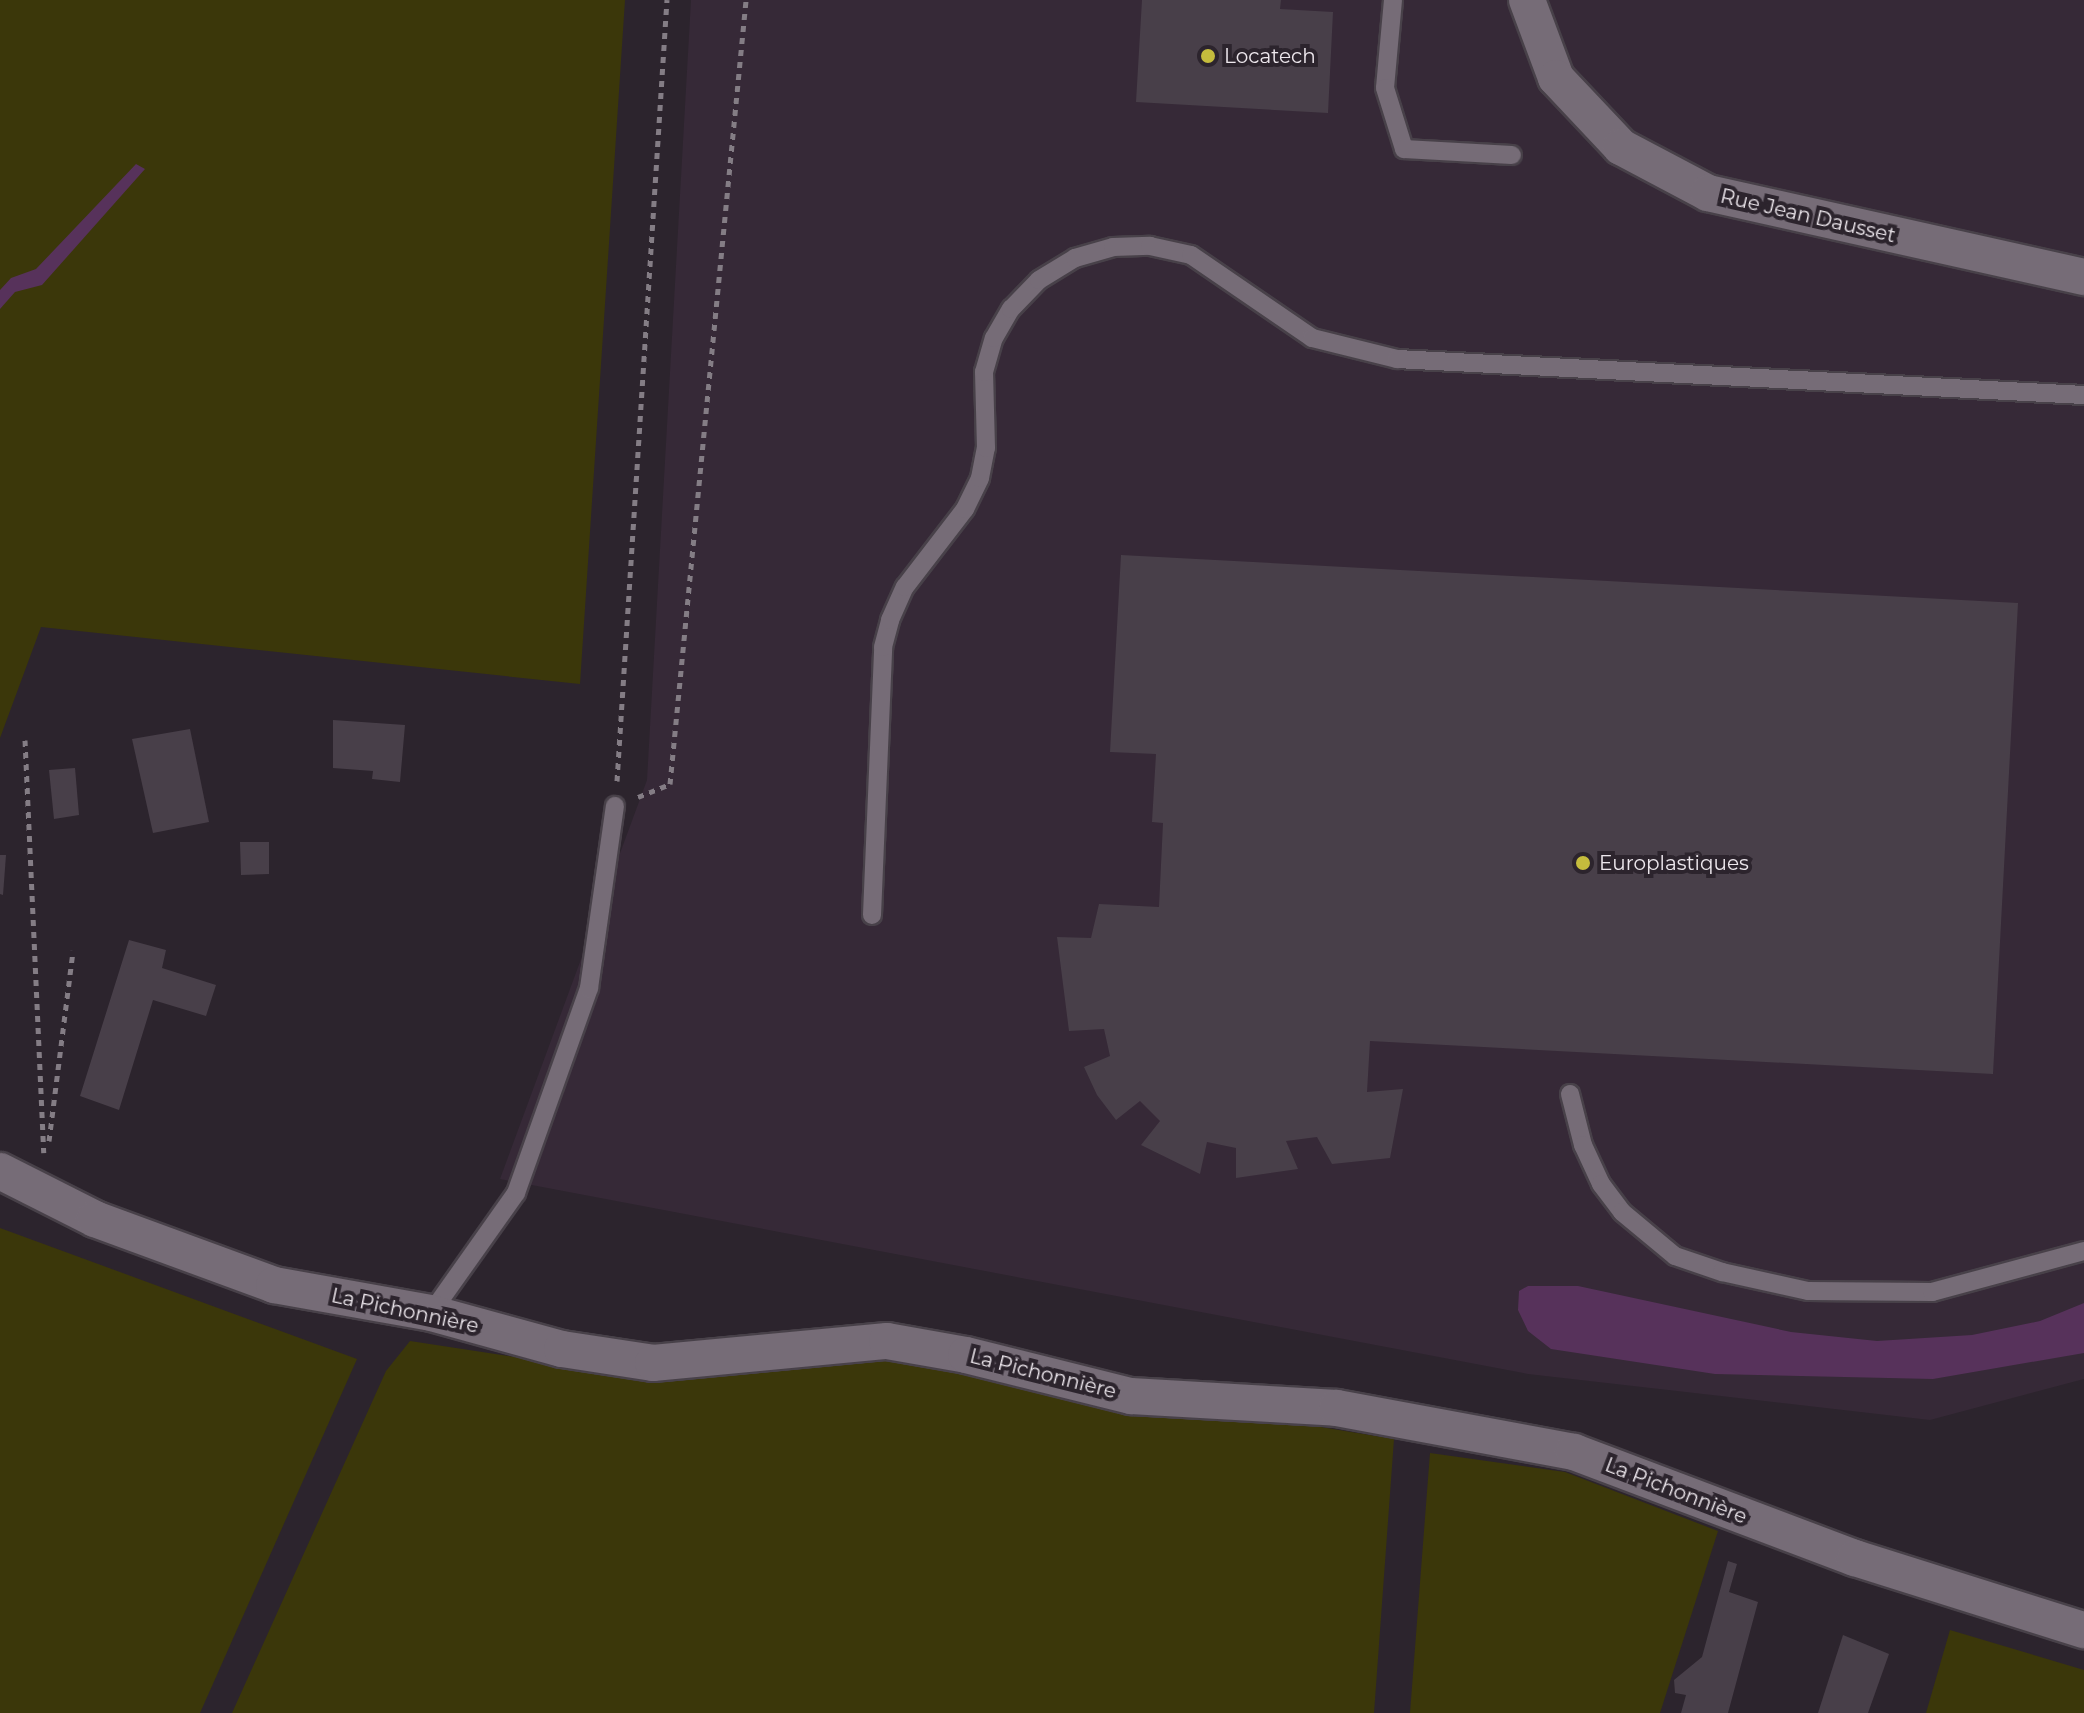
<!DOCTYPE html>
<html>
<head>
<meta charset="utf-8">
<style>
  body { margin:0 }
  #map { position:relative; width:2084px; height:1713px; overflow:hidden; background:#2c242d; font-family:Montserrat,sans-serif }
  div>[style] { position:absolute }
  .built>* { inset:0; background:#362937 }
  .green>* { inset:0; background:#3b370a }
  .water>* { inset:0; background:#57325b }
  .building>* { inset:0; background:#483f49 }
  .path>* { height:5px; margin-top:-2.5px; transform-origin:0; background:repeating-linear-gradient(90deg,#847d85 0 6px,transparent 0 12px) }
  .roads { filter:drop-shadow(2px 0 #484149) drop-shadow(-2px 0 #484149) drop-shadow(0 2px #484149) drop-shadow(0 -2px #484149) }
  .service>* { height:18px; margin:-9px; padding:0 9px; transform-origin:9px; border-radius:9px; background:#766c77 }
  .minor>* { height:36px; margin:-18px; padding:0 18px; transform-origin:18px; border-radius:18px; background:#766c77 }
  .dots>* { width:22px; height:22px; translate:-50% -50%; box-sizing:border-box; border:4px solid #2c242d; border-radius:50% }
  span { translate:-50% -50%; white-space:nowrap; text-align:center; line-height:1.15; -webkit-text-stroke:8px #2c242d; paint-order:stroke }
  .poi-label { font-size:20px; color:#ede7ed }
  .left { translate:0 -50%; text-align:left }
  .street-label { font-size:20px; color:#ede7ed }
</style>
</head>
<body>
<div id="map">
  <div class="built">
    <i style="clip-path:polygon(691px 0,2084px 0,2084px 1379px,1930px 1420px,1528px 1374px,500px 1179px,647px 780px)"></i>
  </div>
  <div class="green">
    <i style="clip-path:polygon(0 0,625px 0,580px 684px,41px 627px,0 738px)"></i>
    <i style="clip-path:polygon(0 1228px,357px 1359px,200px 1713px,0 1713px)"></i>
    <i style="clip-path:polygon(410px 1341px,651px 1378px,776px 1371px,779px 1351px,887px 1341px,1131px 1396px,1394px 1439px,1374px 1713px,232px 1713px,386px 1371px)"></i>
    <i style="clip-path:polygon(1430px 1453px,1565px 1472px,1718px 1531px,1660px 1713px,1410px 1713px)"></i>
    <i style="clip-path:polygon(1950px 1630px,2084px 1670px,2084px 1713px,1926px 1713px)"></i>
  </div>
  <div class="water">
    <i style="clip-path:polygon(136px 164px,145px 169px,42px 285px,15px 292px,0 309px,0 290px,11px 278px,36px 269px)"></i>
    <i style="clip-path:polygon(1528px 1286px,1578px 1286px,1791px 1332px,1877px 1341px,1972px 1335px,2040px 1321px,2084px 1303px,2084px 1353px,1933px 1379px,1715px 1374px,1551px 1349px,1528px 1331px,1518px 1310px,1519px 1291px)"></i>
  </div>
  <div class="building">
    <i style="clip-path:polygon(1142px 0,1281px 0,1280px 9px,1333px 12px,1328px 113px,1136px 102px)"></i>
    <i style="clip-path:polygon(1121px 555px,2018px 603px,1993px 1074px,1370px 1041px,1367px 1092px,1403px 1089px,1390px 1158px,1332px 1164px,1317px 1137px,1286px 1141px,1298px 1169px,1236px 1178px,1236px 1148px,1207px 1142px,1200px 1174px,1141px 1145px,1160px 1121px,1140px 1101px,1116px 1120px,1097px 1095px,1084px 1067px,1110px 1056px,1104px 1029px,1069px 1031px,1057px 937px,1091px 938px,1099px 904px,1159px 907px,1163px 823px,1152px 822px,1156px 754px,1110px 752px)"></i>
    <i style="clip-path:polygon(333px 720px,405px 725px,400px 782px,372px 779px,373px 771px,333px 768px)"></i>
    <i style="clip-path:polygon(190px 729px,209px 822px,153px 833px,132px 739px)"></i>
    <i style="clip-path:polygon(75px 768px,79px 815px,54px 819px,49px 770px)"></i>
    <i style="clip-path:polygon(240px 842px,269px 842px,269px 874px,241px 875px)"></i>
    <i style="clip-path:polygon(0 855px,6px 855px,3px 895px,0 894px)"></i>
    <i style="clip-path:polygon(129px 940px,166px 950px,162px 968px,216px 985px,206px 1016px,153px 1000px,119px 1110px,80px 1096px)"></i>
    <i style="clip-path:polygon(1728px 1561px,1737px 1564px,1729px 1592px,1758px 1602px,1728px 1713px,1681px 1713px,1686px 1695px,1675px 1693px,1674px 1680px,1702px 1657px)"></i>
    <i style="clip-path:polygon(1843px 1635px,1889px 1654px,1868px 1713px,1818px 1713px)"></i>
  </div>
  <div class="path">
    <i style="left:25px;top:740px;width:413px;rotate:87.4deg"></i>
    <i style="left:617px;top:781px;width:783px;rotate:-86.34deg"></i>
    <i style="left:638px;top:797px;width:35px;rotate:-22deg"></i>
    <i style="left:670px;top:784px;width:788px;rotate:-84.46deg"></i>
    <i style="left:49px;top:1141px;width:192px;rotate:-82.8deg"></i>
  </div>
  <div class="roads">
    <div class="service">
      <i style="left:1393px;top:0;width:88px;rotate:95.2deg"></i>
      <i style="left:1385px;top:88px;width:64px;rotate:72.7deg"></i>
      <i style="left:1404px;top:149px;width:108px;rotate:3.2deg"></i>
      <i style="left:872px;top:915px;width:268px;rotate:-87.6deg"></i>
      <i style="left:883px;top:647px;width:28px;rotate:-75deg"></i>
      <i style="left:890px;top:620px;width:36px;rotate:-66deg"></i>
      <i style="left:905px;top:587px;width:98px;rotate:-52.4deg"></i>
      <i style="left:965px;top:509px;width:34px;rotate:-64deg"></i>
      <i style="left:980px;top:478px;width:31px;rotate:-79deg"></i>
      <i style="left:986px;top:448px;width:76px;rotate:-91.5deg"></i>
      <i style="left:984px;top:372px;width:35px;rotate:-74deg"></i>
      <i style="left:994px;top:338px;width:34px;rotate:-60deg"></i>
      <i style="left:1011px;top:309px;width:40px;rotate:-46deg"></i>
      <i style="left:1039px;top:280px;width:42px;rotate:-31.4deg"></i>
      <i style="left:1075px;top:258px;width:40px;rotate:-16deg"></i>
      <i style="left:1113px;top:247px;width:37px;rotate:-2deg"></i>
      <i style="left:1150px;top:246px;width:42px;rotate:12.4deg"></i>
      <i style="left:1191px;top:255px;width:147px;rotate:34.4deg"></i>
      <i style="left:1312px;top:338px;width:88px;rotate:13.9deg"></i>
      <i style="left:1397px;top:359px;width:688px;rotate:3deg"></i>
      <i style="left:1570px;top:1094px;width:53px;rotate:75.7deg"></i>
      <i style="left:1583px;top:1145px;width:43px;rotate:65.2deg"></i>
      <i style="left:1601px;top:1184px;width:35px;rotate:53deg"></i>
      <i style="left:1622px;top:1212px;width:69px;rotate:39.7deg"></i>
      <i style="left:1675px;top:1256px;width:50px;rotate:18.8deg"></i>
      <i style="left:1722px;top:1272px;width:88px;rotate:12.5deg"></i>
      <i style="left:1808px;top:1291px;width:124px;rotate:0.5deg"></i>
      <i style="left:1932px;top:1292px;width:157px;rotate:-15.1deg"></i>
      <i style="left:431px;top:1313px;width:147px;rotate:-54.7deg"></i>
      <i style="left:516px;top:1193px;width:218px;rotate:-70.4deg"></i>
      <i style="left:589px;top:988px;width:184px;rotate:-81.9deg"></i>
    </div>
    <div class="minor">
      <i style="left:1527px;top:0;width:83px;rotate:69.6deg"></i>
      <i style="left:1556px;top:78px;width:95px;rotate:46.7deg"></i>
      <i style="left:1621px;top:147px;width:98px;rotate:27.9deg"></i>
      <i style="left:1708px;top:193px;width:385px;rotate:12.6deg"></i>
      <i style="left:0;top:1171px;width:106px;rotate:26.8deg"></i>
      <i style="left:95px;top:1219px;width:191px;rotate:20.2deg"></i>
      <i style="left:274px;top:1285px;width:159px;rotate:10.1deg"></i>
      <i style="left:431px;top:1313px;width:136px;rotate:15.4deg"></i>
      <i style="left:562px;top:1349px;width:92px;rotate:8.7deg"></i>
      <i style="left:653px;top:1363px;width:235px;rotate:-5.4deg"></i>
      <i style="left:887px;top:1341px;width:80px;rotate:10deg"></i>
      <i style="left:966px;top:1355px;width:170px;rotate:14deg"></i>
      <i style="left:1131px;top:1396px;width:206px;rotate:3.3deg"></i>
      <i style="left:1337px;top:1408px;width:241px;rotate:10.5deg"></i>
      <i style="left:1574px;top:1452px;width:300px;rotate:20.7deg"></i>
      <i style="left:1855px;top:1558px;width:240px;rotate:17.5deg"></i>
    </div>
  </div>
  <div class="dots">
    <i style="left:1208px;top:56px;background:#c5bc3d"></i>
    <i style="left:1583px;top:863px;background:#c5bc3d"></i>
  </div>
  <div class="poi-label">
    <span class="left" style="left:1224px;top:56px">Locatech</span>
    <span class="left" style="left:1599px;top:863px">Europlastiques</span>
  </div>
  <div class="street-label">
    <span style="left:1808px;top:216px;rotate:13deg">Rue Jean Dausset</span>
    <span style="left:405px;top:1311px;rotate:12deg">La Pichonnière</span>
    <span style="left:1043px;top:1374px;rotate:14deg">La Pichonnière</span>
    <span style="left:1676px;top:1491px;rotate:21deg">La Pichonnière</span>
  </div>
</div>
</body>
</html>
